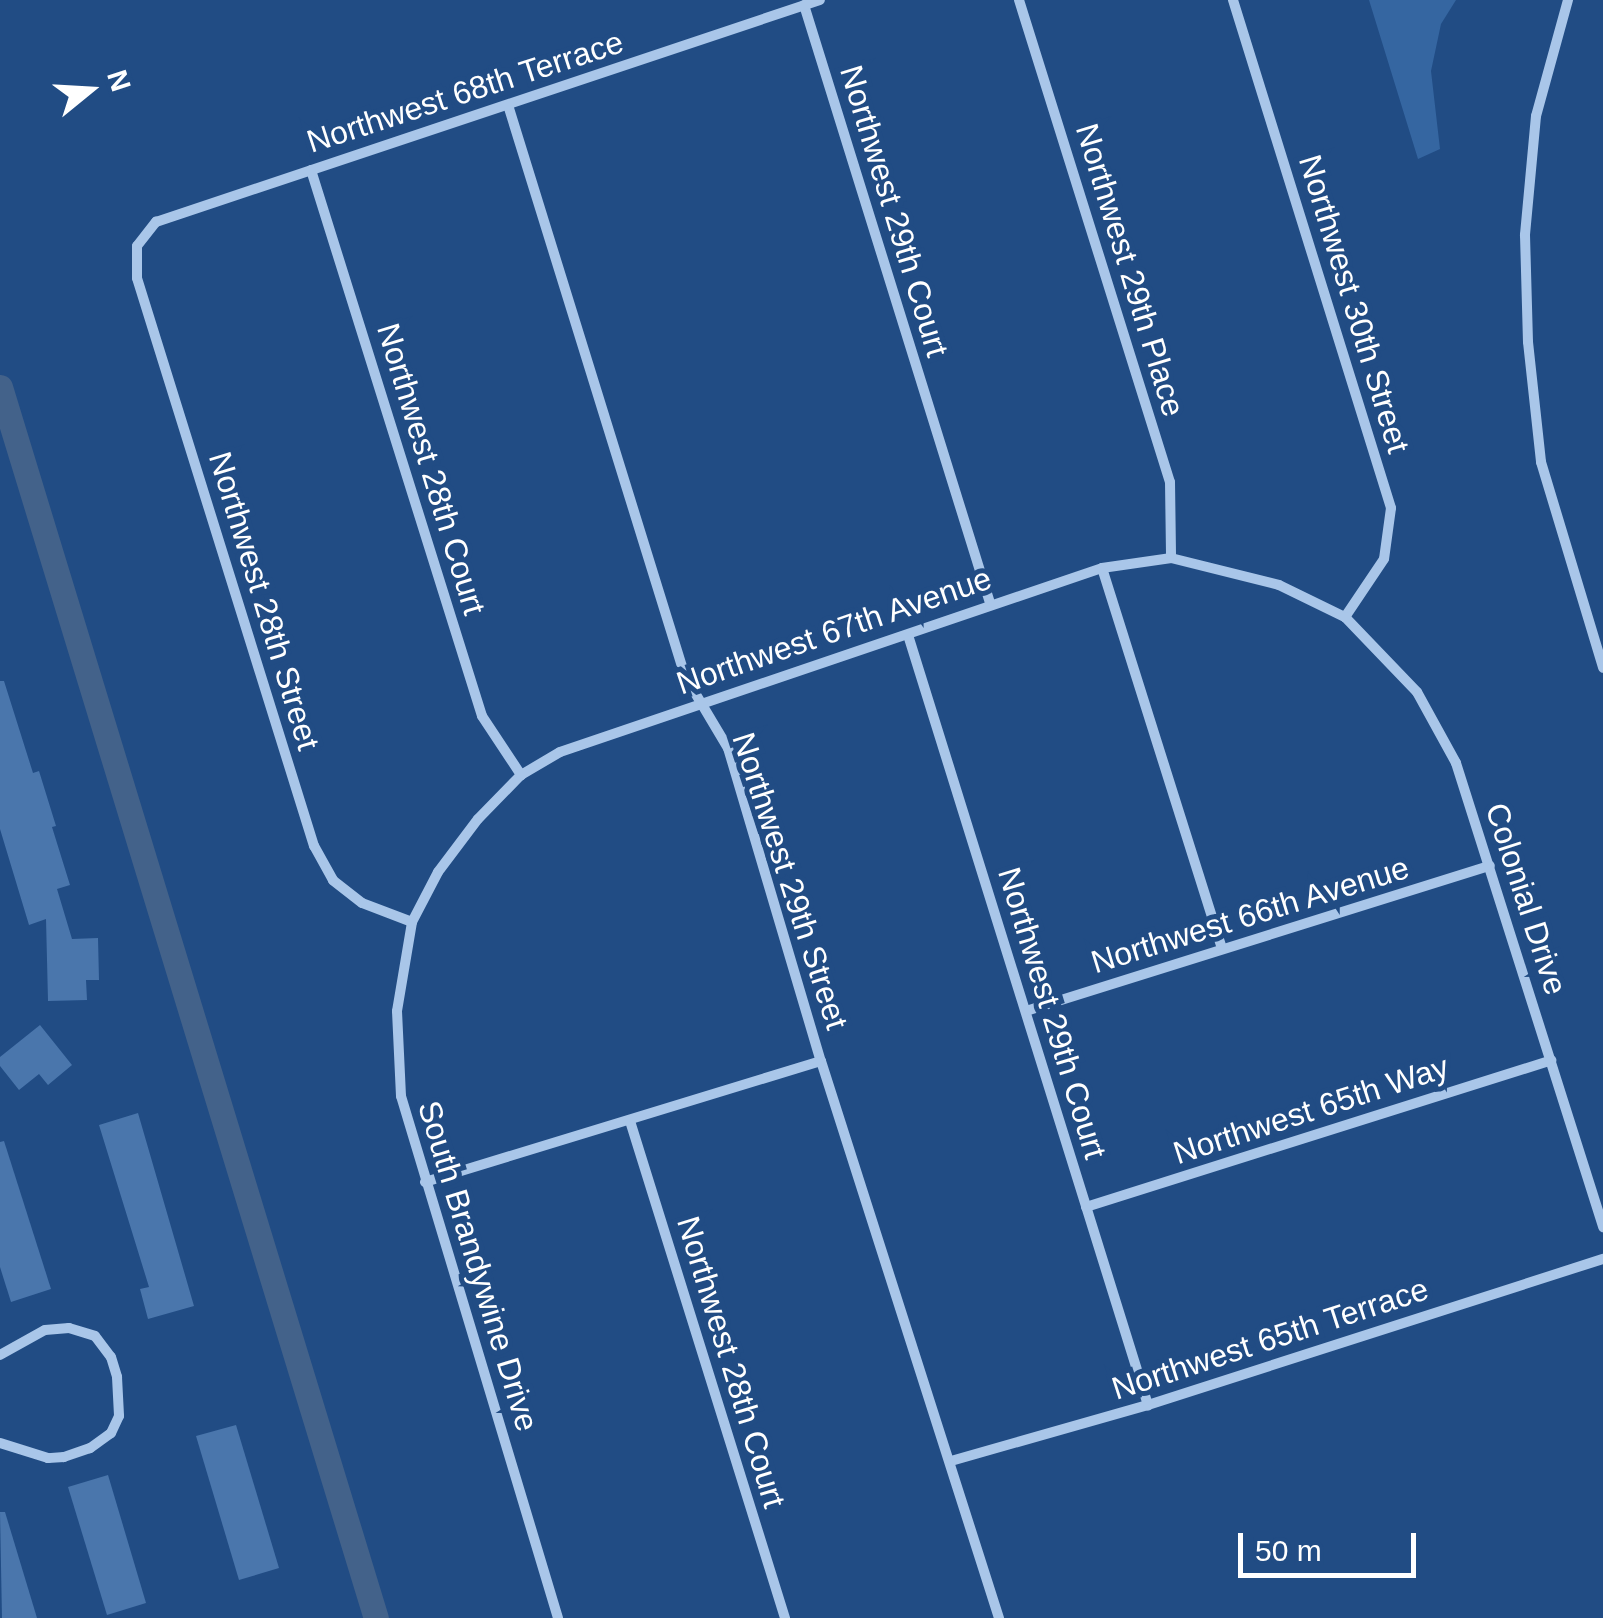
<!DOCTYPE html>
<html>
<head>
<meta charset="utf-8">
<style>
  body { margin:0 }
  #map { position:relative; width:1603px; height:1618px; overflow:hidden; background:#214c84; font-family:Arial,sans-serif }
  div>[style] { position:absolute }
  .green>* { inset:0; background:#3566a1 }
  .canal>* { height:25px; margin:-12.5px; padding:0 12.5px; transform-origin:12.5px; border-radius:12.5px; background:#43628a }
  .building>* { inset:0; background:#4a76ac }
  .minor>* { height:10px; margin:-5px; padding:0 5px; transform-origin:5px; border-radius:5px; background:#a9c6e9 }
  span { translate:-50% -50%; white-space:nowrap; text-align:center; line-height:1.15; -webkit-text-stroke:10px #214c84; paint-order:stroke }
  .street-label { font-size:32px; color:#fff }
  .north { position:absolute; left:40px; top:40px; width:100px; height:100px; -webkit-text-stroke:8px #214c84; paint-order:stroke; rotate:72deg; font-size:28px; font-weight:700; line-height:40px; text-align:center; color:#fff }
  .north::after { content:''; display:block; margin:auto; width:35px; height:45px; background:#fff; clip-path:polygon(50% 0,100% 100%,50% 72%,0 100%) }
  .scale { position:absolute; left:1238px; top:1533px; width:178px; height:45px; box-sizing:border-box; border:5px solid #fff; border-top:0; padding-left:12px; font-size:30px; line-height:35px; white-space:nowrap; color:#fff; -webkit-text-stroke:8px #214c84; paint-order:stroke }
</style>
</head>
<body>
<div id="map">
  <div class="green">
    <i style="clip-path:polygon(1369px 0,1456px 0,1441px 24px,1431px 71px,1440px 149px,1418px 159px)"></i>
  </div>
  <div class="canal">
    <i style="left:0;top:387px;width:1287px;rotate:73.02deg"></i>
  </div>
  <div class="building">
    <i style="clip-path:polygon(0 681px,4px 681px,33px 773px,39px 771px,56px 826px,52px 827px,70px 885px,57px 889px,72px 939px,98px 938px,99px 980px,86px 980px,87px 1000px,48px 1001px,46px 919px,29px 925px,0 829px)"></i>
    <i style="clip-path:polygon(40px 1025px,72px 1065px,48px 1085px,39px 1074px,19px 1090px,0 1066px,0 1057px)"></i>
    <i style="clip-path:polygon(138px 1113px,194px 1306px,148px 1319px,140px 1289px,149px 1287px,99px 1125px)"></i>
    <i style="clip-path:polygon(4px 1141px,51px 1289px,11px 1302px,0 1267px,0 1142px)"></i>
    <i style="clip-path:polygon(236px 1425px,279px 1568px,239px 1580px,196px 1436px)"></i>
    <i style="clip-path:polygon(108px 1475px,146px 1603px,107px 1615px,68px 1487px)"></i>
    <i style="clip-path:polygon(0 1512px,5px 1512px,37px 1618px,2px 1618px)"></i>
  </div>
  <div class="minor">
    <i style="left:1019px;top:0;width:505px;rotate:72.61deg"></i>
    <i style="left:1170px;top:482px;width:76px;rotate:89.2deg"></i>
    <i style="left:1233px;top:0;width:532px;rotate:72.72deg"></i>
    <i style="left:1391px;top:508px;width:51px;rotate:97.8deg"></i>
    <i style="left:1384px;top:559px;width:70px;rotate:123.9deg"></i>
    <i style="left:1568px;top:0;width:120px;rotate:105.4deg"></i>
    <i style="left:1536px;top:116px;width:120px;rotate:95.3deg"></i>
    <i style="left:1525px;top:235px;width:107px;rotate:88.4deg"></i>
    <i style="left:1528px;top:342px;width:121px;rotate:83.8deg"></i>
    <i style="left:1541px;top:462px;width:215px;rotate:73.2deg"></i>
    <i style="left:804px;top:5px;width:626px;rotate:72.72deg"></i>
    <i style="left:508px;top:105px;width:598px;rotate:72.78deg"></i>
    <i style="left:685px;top:676px;width:84px;rotate:59.2deg"></i>
    <i style="left:728px;top:748px;width:327px;rotate:73.5deg"></i>
    <i style="left:821px;top:1061px;width:585px;rotate:72.28deg"></i>
    <i style="left:311px;top:170px;width:572px;rotate:72.61deg"></i>
    <i style="left:482px;top:716px;width:71px;rotate:56.5deg"></i>
    <i style="left:1102px;top:568px;width:399px;rotate:72.5deg"></i>
    <i style="left:908px;top:635px;width:807px;rotate:72.69deg"></i>
    <i style="left:412px;top:922px;width:53px;rotate:-159.2deg"></i>
    <i style="left:362px;top:903px;width:37px;rotate:-142deg"></i>
    <i style="left:333px;top:880px;width:39px;rotate:-119deg"></i>
    <i style="left:314px;top:846px;width:595px;rotate:-107.31deg"></i>
    <i style="left:137px;top:278px;width:32px;rotate:-90deg"></i>
    <i style="left:137px;top:246px;width:31px;rotate:-52deg"></i>
    <i style="left:156px;top:222px;width:700px;rotate:-18.49deg"></i>
    <i style="left:1026px;top:1011px;width:486px;rotate:-17.4deg"></i>
    <i style="left:630px;top:1121px;width:521px;rotate:72.68deg"></i>
    <i style="left:425px;top:1182px;width:414px;rotate:-17deg"></i>
    <i style="left:1086px;top:1207px;width:488px;rotate:-17.5deg"></i>
    <i style="left:0;top:1355px;width:51px;rotate:-29.1deg"></i>
    <i style="left:45px;top:1330px;width:24px;rotate:-5deg"></i>
    <i style="left:69px;top:1328px;width:27px;rotate:17deg"></i>
    <i style="left:95px;top:1336px;width:26px;rotate:53deg"></i>
    <i style="left:111px;top:1357px;width:21px;rotate:73deg"></i>
    <i style="left:117px;top:1377px;width:39px;rotate:87deg"></i>
    <i style="left:119px;top:1416px;width:19px;rotate:115deg"></i>
    <i style="left:111px;top:1433px;width:26px;rotate:144deg"></i>
    <i style="left:90px;top:1448px;width:28px;rotate:161deg"></i>
    <i style="left:64px;top:1457px;width:16px;rotate:176deg"></i>
    <i style="left:48px;top:1458px;width:50px;rotate:-162.6deg"></i>
    <i style="left:951px;top:1461px;width:205px;rotate:-15.9deg"></i>
    <i style="left:1148px;top:1405px;width:478px;rotate:-17.8deg"></i>
    <i style="left:558px;top:1618px;width:545px;rotate:-106.74deg"></i>
    <i style="left:401px;top:1096px;width:85px;rotate:-92.7deg"></i>
    <i style="left:397px;top:1011px;width:90px;rotate:-80.4deg"></i>
    <i style="left:412px;top:922px;width:56px;rotate:-62.5deg"></i>
    <i style="left:438px;top:872px;width:66px;rotate:-53deg"></i>
    <i style="left:478px;top:819px;width:62px;rotate:-45.7deg"></i>
    <i style="left:521px;top:775px;width:45px;rotate:-30.5deg"></i>
    <i style="left:560px;top:752px;width:572px;rotate:-18.75deg"></i>
    <i style="left:1102px;top:568px;width:70px;rotate:-8.2deg"></i>
    <i style="left:1171px;top:558px;width:111px;rotate:14deg"></i>
    <i style="left:1279px;top:585px;width:73px;rotate:25.9deg"></i>
    <i style="left:1345px;top:617px;width:104px;rotate:46.2deg"></i>
    <i style="left:1417px;top:692px;width:81px;rotate:61.2deg"></i>
    <i style="left:1456px;top:763px;width:487px;rotate:72.4deg"></i>
  </div>
  <div class="street-label">
    <span style="left:465px;top:92px;rotate:-18deg">Northwest 68th Terrace</span>
    <span style="left:894px;top:211px;rotate:73deg">Northwest 29th Court</span>
    <span style="left:1130px;top:270px;rotate:73deg">Northwest 29th Place</span>
    <span style="left:1354px;top:304px;rotate:73deg">Northwest 30th Street</span>
    <span style="left:431px;top:469px;rotate:73deg">Northwest 28th Court</span>
    <span style="left:264px;top:601px;rotate:73deg">Northwest 28th Street</span>
    <span style="left:834px;top:631px;rotate:-19deg">Northwest 67th Avenue</span>
    <span style="left:790px;top:881px;rotate:72deg">Northwest 29th Street</span>
    <span style="left:1526px;top:899px;rotate:72deg">Colonial Drive</span>
    <span style="left:1250px;top:915px;rotate:-17deg">Northwest 66th Avenue</span>
    <span style="left:1052px;top:1013px;rotate:73deg">Northwest 29th Court</span>
    <span style="left:1311px;top:1110px;rotate:-18deg">Northwest 65th Way</span>
    <span style="left:478px;top:1266px;rotate:73deg">South Brandywine Drive</span>
    <span style="left:1270px;top:1339px;rotate:-18deg">Northwest 65th Terrace</span>
    <span style="left:731px;top:1362px;rotate:73deg">Northwest 28th Court</span>
  </div>
  <div class="north">N</div>
  <div class="scale">50 m</div>
</div>
</body>
</html>
